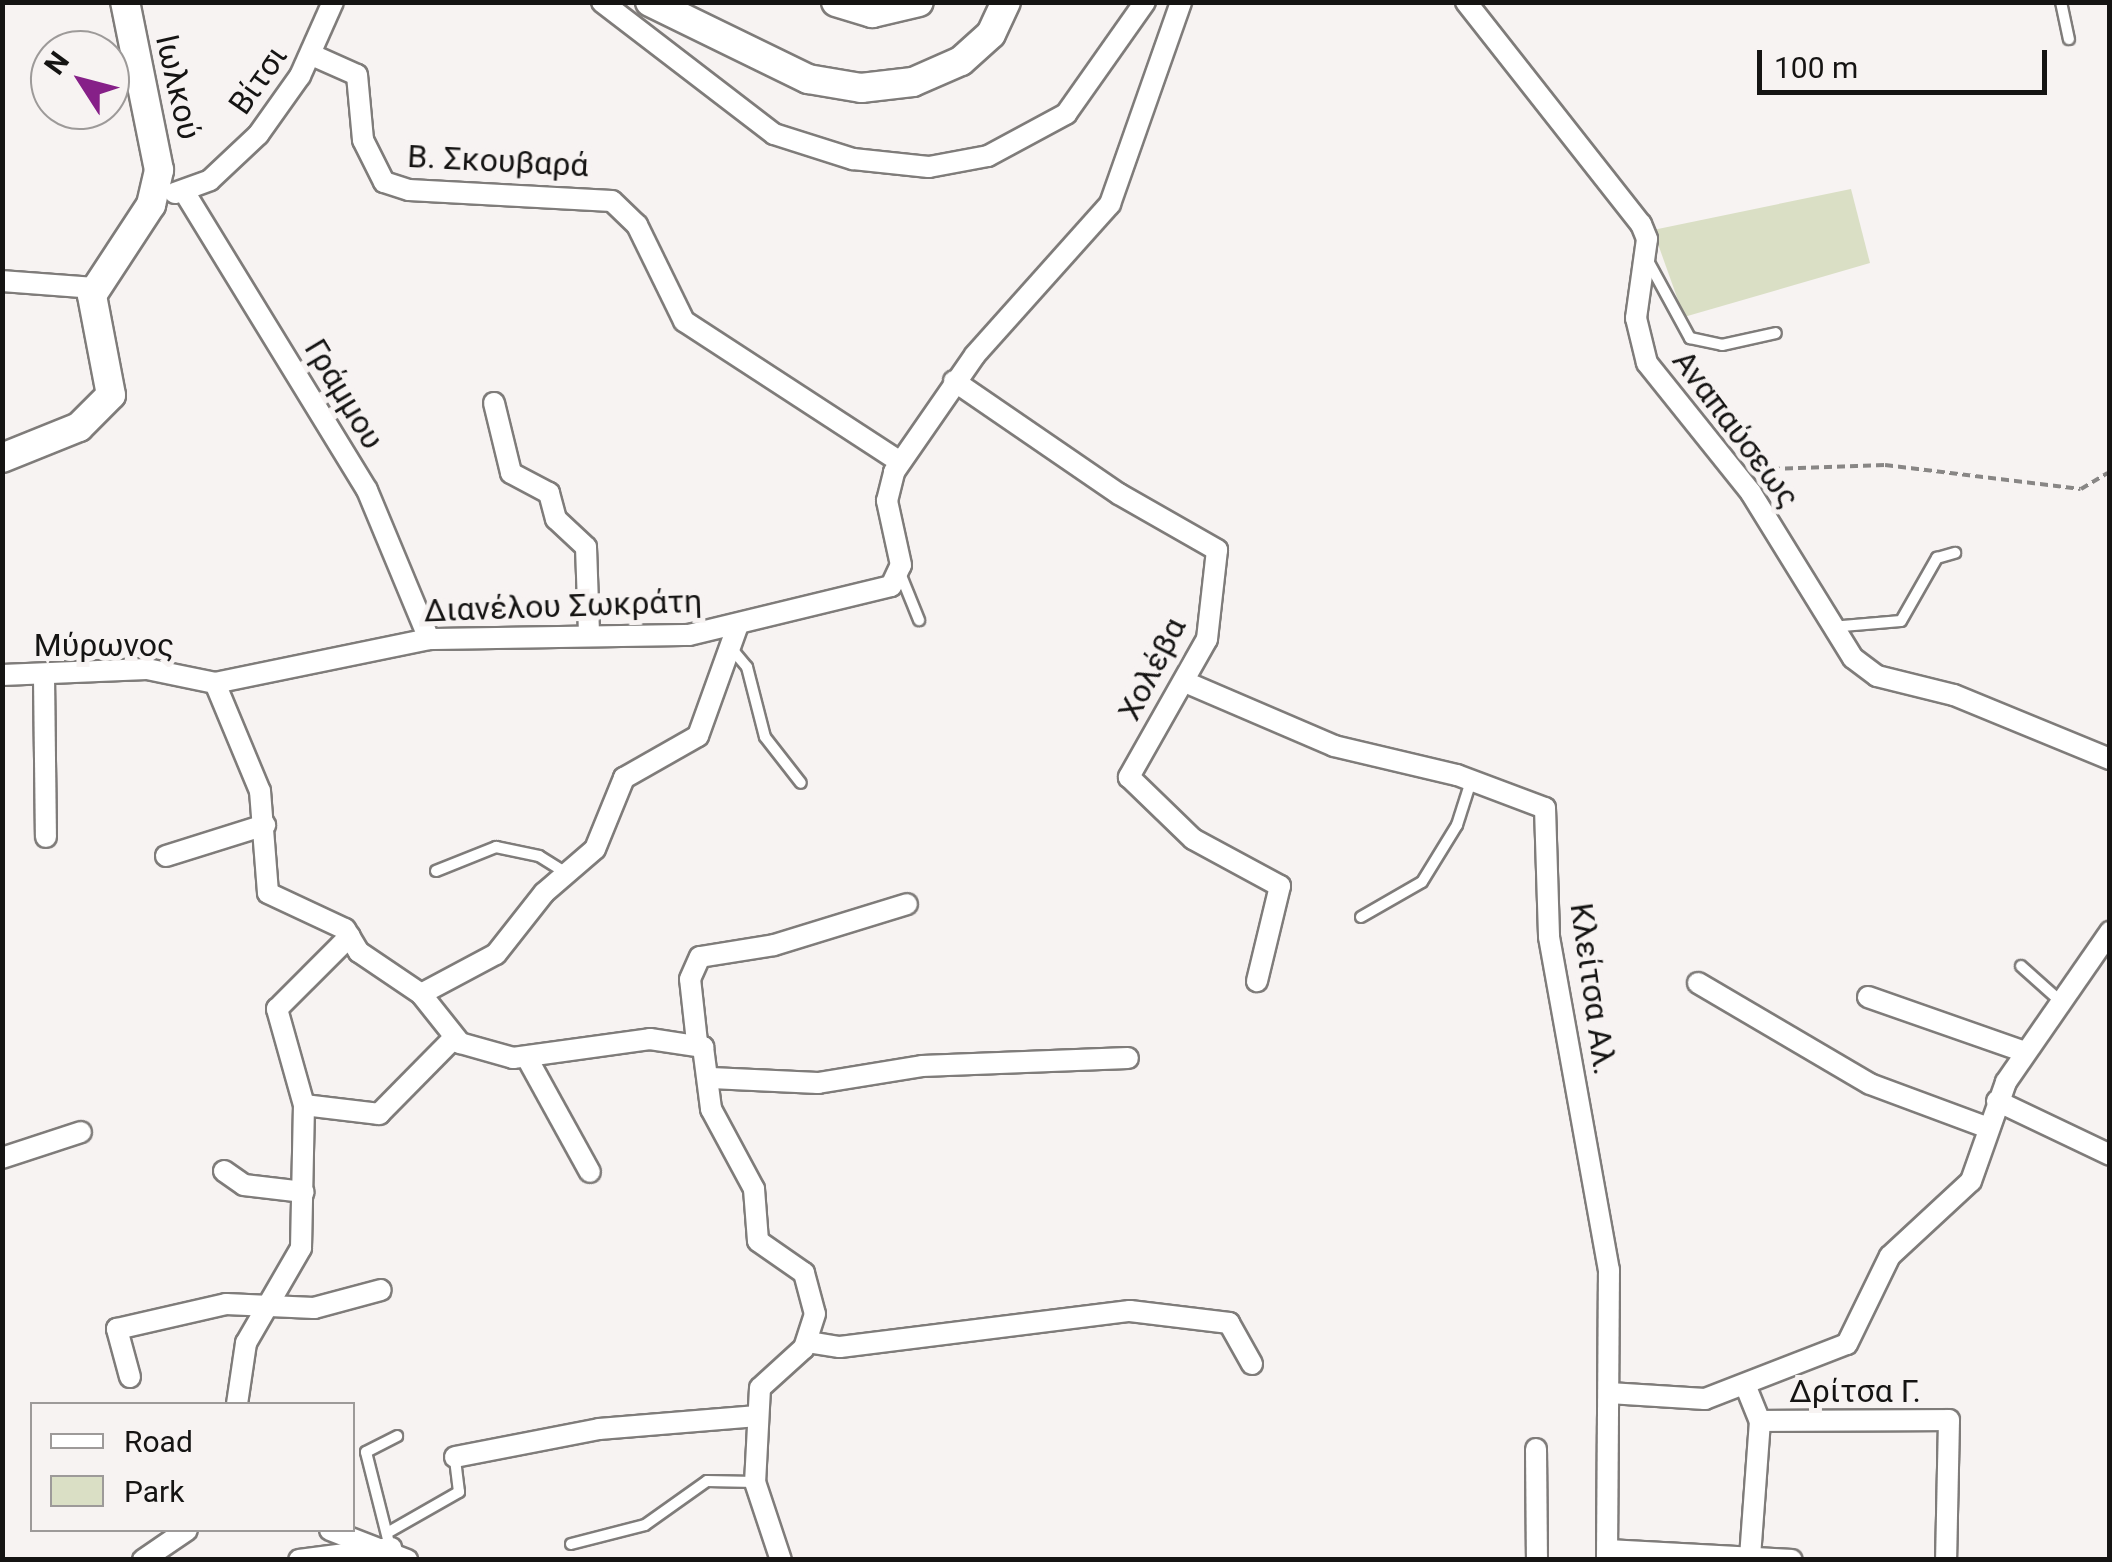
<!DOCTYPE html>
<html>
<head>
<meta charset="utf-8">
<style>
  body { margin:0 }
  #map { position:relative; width:2112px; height:1562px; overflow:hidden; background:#f7f3f2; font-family:Roboto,sans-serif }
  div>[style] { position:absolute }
  .green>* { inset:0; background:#dadfc5 }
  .path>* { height:4px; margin-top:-2px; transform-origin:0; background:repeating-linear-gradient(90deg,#888685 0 8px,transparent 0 13px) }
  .roads { filter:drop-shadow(2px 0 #7f7c7a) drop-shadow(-2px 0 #7f7c7a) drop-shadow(0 2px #7f7c7a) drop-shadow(0 -2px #7f7c7a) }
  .lane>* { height:10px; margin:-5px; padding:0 5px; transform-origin:5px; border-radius:5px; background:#fff }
  .street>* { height:20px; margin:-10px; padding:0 10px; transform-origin:10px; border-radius:10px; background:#fff }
  .secondary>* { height:28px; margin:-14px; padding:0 14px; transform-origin:14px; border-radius:14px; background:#fff }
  span { translate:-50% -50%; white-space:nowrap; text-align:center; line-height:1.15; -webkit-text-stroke:10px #f7f3f2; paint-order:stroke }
  .street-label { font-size:32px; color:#151413 }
  .frame { position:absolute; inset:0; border:5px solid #151413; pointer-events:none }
  .legend { position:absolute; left:30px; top:1402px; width:325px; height:130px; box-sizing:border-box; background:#f7f3f2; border:2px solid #9d9a99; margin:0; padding:12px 18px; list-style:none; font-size:30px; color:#151413 }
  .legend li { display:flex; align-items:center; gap:20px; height:50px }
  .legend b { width:50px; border:2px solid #9d9a99 }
  .north { position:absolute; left:30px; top:30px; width:100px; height:100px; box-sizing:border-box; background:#f7f3f2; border:2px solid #9d9a99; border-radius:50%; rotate:306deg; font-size:28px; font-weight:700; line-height:40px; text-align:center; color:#151413 }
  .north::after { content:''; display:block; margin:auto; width:35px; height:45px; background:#862088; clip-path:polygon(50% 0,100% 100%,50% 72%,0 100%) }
  .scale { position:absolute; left:1757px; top:50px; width:290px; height:45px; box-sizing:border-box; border:5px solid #151413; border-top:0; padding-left:12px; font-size:30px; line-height:35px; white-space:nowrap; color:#151413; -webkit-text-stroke:8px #f7f3f2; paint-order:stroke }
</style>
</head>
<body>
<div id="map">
  <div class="green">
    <i style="clip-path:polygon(1851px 189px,1870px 263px,1684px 317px,1653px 230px)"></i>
  </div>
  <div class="path">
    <i style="left:1753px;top:463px;width:20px;rotate:18deg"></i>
    <i style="left:1772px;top:469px;width:113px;rotate:-2deg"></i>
    <i style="left:1885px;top:465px;width:197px;rotate:7deg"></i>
    <i style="left:2081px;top:489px;width:31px;rotate:-31deg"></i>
  </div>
  <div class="roads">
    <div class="lane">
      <i style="left:2061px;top:2px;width:38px;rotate:78deg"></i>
      <i style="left:1648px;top:261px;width:88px;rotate:61.4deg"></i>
      <i style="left:1690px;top:338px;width:33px;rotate:12deg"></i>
      <i style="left:1722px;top:345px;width:55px;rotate:-12.5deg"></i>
      <i style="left:900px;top:573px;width:51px;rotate:68deg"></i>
      <i style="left:1831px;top:627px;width:70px;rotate:-4.9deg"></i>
      <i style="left:1901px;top:621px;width:73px;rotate:-60.3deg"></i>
      <i style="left:1937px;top:558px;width:19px;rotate:-16deg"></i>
      <i style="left:731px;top:648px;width:25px;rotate:50deg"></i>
      <i style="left:747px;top:667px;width:72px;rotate:75.6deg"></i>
      <i style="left:765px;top:737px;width:58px;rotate:52deg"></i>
      <i style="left:436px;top:871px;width:65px;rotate:-21.8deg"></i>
      <i style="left:496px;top:847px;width:44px;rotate:11.8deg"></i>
      <i style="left:539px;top:856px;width:34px;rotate:32deg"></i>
      <i style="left:1361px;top:917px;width:70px;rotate:-29.8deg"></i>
      <i style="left:1422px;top:882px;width:67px;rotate:-58.4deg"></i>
      <i style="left:1457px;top:825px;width:46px;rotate:-72.3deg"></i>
      <i style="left:2021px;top:966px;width:52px;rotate:41.9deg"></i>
      <i style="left:387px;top:1533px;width:83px;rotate:-29.7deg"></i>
      <i style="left:459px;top:1492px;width:35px;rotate:-97deg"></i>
      <i style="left:571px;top:1544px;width:76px;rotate:-14.4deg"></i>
      <i style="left:645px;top:1525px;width:76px;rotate:-35.4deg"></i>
      <i style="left:707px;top:1481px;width:48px;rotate:1.2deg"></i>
      <i style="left:390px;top:1547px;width:98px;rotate:-104.2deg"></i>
      <i style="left:366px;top:1452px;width:35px;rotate:-27deg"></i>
    </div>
    <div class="street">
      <i style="left:602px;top:2px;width:217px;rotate:37.5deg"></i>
      <i style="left:774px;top:134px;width:83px;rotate:17.6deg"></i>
      <i style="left:853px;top:159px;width:76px;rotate:6deg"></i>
      <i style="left:929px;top:167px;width:60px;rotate:-10.6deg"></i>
      <i style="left:988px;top:156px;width:89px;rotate:-28.3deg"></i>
      <i style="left:1066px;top:114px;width:137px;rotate:-54.8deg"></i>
      <i style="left:1466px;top:2px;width:283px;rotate:51.8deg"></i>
      <i style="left:1641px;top:224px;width:16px;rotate:68deg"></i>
      <i style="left:1647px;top:239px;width:80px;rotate:97.9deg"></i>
      <i style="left:1636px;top:318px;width:46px;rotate:76.3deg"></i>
      <i style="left:1647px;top:363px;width:166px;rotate:51.3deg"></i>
      <i style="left:1751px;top:493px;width:194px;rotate:58.3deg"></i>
      <i style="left:1853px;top:658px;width:30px;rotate:37deg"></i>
      <i style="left:1877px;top:676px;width:79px;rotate:13.9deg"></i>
      <i style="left:1954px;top:695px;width:169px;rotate:22.3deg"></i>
      <i style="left:312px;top:55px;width:49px;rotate:24deg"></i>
      <i style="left:357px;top:75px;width:65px;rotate:84.7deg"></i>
      <i style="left:363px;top:140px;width:47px;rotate:63.4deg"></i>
      <i style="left:384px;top:182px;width:26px;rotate:18deg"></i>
      <i style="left:409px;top:190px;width:203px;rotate:3.1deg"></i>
      <i style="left:612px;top:201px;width:35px;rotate:44deg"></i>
      <i style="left:637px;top:225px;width:107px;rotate:63.9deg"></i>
      <i style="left:684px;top:321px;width:258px;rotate:33.1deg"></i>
      <i style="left:175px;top:193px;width:37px;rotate:-20deg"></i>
      <i style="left:210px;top:180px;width:66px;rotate:-43.2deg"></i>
      <i style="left:258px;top:135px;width:72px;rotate:-54.6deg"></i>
      <i style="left:300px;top:76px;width:81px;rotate:-66deg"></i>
      <i style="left:185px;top:193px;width:348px;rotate:58.5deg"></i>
      <i style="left:367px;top:490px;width:161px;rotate:67.4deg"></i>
      <i style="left:2px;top:281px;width:93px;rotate:4.3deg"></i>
      <i style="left:954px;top:381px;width:200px;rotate:34.4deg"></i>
      <i style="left:1119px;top:494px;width:113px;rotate:29.7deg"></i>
      <i style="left:1217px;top:550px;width:90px;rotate:96.4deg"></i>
      <i style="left:1207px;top:639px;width:159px;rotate:119.5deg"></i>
      <i style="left:1129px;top:777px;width:89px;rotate:44.1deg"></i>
      <i style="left:1193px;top:839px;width:99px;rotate:28.4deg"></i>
      <i style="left:1280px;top:886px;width:98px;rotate:103.6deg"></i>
      <i style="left:494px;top:403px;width:72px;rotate:76.3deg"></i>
      <i style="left:511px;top:473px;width:43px;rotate:27.8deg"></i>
      <i style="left:549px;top:493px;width:27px;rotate:75deg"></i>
      <i style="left:556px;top:519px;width:41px;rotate:43deg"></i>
      <i style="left:586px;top:547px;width:88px;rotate:88deg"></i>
      <i style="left:2px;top:675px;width:145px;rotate:-2.4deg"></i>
      <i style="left:147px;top:669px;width:69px;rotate:11.6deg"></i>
      <i style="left:215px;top:683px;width:117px;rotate:67.4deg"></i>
      <i style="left:260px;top:791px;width:102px;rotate:85.5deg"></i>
      <i style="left:268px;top:893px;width:85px;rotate:25.1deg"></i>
      <i style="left:345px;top:929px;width:27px;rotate:59deg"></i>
      <i style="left:359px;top:952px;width:75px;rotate:34.1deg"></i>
      <i style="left:421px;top:994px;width:63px;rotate:51.5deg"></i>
      <i style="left:460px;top:1043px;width:55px;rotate:15.8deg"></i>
      <i style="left:513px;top:1058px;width:138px;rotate:-7.9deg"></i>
      <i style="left:650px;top:1039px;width:54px;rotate:8.6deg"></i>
      <i style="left:703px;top:1047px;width:63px;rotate:82.6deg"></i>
      <i style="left:711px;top:1109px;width:91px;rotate:61.7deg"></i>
      <i style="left:754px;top:1189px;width:52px;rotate:85.6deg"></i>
      <i style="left:758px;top:1241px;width:56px;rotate:34.8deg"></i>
      <i style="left:804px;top:1273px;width:42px;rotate:75deg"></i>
      <i style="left:815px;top:1314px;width:36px;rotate:108deg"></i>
      <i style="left:804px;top:1348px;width:59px;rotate:137.7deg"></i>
      <i style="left:760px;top:1388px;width:94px;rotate:93deg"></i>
      <i style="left:755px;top:1482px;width:82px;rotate:71.6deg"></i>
      <i style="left:44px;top:677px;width:160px;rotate:89.3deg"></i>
      <i style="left:1185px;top:682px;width:162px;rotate:23.2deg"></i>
      <i style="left:1334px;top:746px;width:126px;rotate:13.3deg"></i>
      <i style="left:1457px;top:775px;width:94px;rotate:20.6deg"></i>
      <i style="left:1545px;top:808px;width:129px;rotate:88.2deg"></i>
      <i style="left:1549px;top:937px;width:338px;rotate:79.8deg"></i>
      <i style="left:1609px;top:1270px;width:290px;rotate:90.4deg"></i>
      <i style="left:215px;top:683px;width:218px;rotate:-11.6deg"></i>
      <i style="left:429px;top:639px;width:260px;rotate:-0.9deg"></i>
      <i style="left:689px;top:635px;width:208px;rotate:-13.6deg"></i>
      <i style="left:891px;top:586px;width:23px;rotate:-65deg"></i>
      <i style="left:901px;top:565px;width:66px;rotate:-102.3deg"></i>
      <i style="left:887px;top:501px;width:30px;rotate:-76deg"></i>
      <i style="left:894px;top:472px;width:142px;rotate:-55.3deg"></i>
      <i style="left:975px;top:355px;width:203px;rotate:-48.2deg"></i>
      <i style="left:1110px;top:204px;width:214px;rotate:-70.6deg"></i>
      <i style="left:166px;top:856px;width:104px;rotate:-17.4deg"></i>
      <i style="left:1698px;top:983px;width:199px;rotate:30.4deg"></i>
      <i style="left:1870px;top:1084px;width:126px;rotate:20.4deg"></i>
      <i style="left:421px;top:994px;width:85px;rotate:-28.1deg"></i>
      <i style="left:496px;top:954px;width:78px;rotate:-51.8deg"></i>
      <i style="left:544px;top:893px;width:67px;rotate:-40.8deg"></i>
      <i style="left:595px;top:849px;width:77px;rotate:-67.8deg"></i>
      <i style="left:624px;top:778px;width:85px;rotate:-29.6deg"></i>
      <i style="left:698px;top:736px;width:118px;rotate:-70.2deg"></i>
      <i style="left:1868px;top:997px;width:166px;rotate:19.3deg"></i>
      <i style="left:697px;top:1042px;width:63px;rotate:-96.3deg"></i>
      <i style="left:690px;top:979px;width:24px;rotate:-66deg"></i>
      <i style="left:700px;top:957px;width:75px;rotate:-9.2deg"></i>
      <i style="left:774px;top:945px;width:139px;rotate:-17.1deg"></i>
      <i style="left:527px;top:1058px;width:130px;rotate:61.1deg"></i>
      <i style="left:711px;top:1078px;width:107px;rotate:2.7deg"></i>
      <i style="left:818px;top:1083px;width:105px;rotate:-9.3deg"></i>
      <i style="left:922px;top:1066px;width:206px;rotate:-2.2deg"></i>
      <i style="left:1997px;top:1101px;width:125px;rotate:25.5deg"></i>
      <i style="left:304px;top:1105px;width:100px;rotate:-105.7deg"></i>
      <i style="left:277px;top:1009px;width:103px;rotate:-45deg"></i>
      <i style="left:2px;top:1158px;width:83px;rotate:-18.2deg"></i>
      <i style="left:224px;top:1171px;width:24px;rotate:35deg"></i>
      <i style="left:244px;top:1185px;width:60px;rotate:6.7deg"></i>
      <i style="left:808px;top:1342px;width:32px;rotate:9deg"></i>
      <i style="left:840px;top:1347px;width:292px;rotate:-7.1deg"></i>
      <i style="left:1130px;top:1311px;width:100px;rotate:6.9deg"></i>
      <i style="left:1229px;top:1323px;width:47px;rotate:60.7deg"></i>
      <i style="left:130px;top:1377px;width:50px;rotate:-105.2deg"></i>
      <i style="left:117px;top:1329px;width:112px;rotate:-12.9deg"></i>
      <i style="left:226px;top:1304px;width:88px;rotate:2.6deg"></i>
      <i style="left:314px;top:1308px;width:69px;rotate:-15deg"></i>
      <i style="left:1746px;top:1387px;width:37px;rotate:68deg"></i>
      <i style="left:1760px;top:1421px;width:136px;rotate:94.2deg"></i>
      <i style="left:1609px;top:1393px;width:96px;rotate:3.6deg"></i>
      <i style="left:1705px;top:1399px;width:152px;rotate:-21.2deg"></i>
      <i style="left:1847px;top:1344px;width:98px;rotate:-64deg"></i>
      <i style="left:1890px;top:1256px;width:110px;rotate:-42.8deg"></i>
      <i style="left:1971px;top:1181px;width:105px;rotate:-70.5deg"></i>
      <i style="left:2006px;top:1082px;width:183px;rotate:-55.3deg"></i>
      <i style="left:237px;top:1404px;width:62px;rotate:-81.6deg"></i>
      <i style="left:246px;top:1343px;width:110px;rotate:-59.9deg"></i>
      <i style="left:301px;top:1248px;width:143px;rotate:-88.8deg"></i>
      <i style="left:304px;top:1105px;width:76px;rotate:6.8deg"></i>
      <i style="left:379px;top:1114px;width:105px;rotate:-45.4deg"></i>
      <i style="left:1760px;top:1421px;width:189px;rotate:-0.3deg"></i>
      <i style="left:1949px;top:1420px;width:140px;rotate:91.2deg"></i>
      <i style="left:1536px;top:1449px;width:111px;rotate:89.5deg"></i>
      <i style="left:455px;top:1457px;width:147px;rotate:-11deg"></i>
      <i style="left:599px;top:1429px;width:159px;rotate:-4.7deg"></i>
      <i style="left:330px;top:1530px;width:83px;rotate:21.3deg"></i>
      <i style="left:1608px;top:1550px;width:184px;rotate:3.1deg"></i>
      <i style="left:143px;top:1560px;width:53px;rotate:-34.3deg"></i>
      <i style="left:299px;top:1560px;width:93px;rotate:-7.4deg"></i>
    </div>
    <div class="secondary">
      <i style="left:650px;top:2px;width:176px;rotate:26deg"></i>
      <i style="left:808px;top:79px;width:54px;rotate:9.6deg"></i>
      <i style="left:861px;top:88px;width:52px;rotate:-6.6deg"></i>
      <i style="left:913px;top:82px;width:52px;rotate:-23.6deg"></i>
      <i style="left:961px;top:61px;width:40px;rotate:-42deg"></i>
      <i style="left:991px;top:34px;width:35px;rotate:-65deg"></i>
      <i style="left:836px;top:2px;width:38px;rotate:17deg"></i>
      <i style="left:872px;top:13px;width:48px;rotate:-13.2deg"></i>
      <i style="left:2px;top:458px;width:83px;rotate:-21.9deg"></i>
      <i style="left:79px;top:427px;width:45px;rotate:-45deg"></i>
      <i style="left:111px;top:395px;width:102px;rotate:-100.8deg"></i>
      <i style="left:92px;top:295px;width:108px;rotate:-56.8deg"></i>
      <i style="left:151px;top:205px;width:36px;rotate:-77deg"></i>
      <i style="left:159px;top:170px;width:171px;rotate:-101.4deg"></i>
    </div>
  </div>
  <div class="street-label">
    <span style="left:258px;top:80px;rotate:-55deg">Βίτσι</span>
    <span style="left:178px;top:87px;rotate:77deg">Ιωλκού</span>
    <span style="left:498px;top:161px;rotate:3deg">Β. Σκουβαρά</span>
    <span style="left:344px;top:394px;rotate:59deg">Γράμμου</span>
    <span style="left:1736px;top:429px;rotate:53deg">Αναπαύσεως</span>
    <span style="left:563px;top:606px;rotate:-2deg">Διανέλου Σωκράτη</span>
    <span style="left:104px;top:645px">Μύρωνος</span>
    <span style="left:1152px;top:669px;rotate:-63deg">Χολέβα</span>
    <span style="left:1593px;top:989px;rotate:82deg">Κλείτσα Αλ.</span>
    <span style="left:1855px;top:1391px">Δρίτσα Γ.</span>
  </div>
  <div class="frame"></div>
  <ul class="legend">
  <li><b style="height:12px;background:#fff"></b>Road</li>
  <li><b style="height:28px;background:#dadfc5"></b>Park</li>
  </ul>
  <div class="north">N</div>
  <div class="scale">100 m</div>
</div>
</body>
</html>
